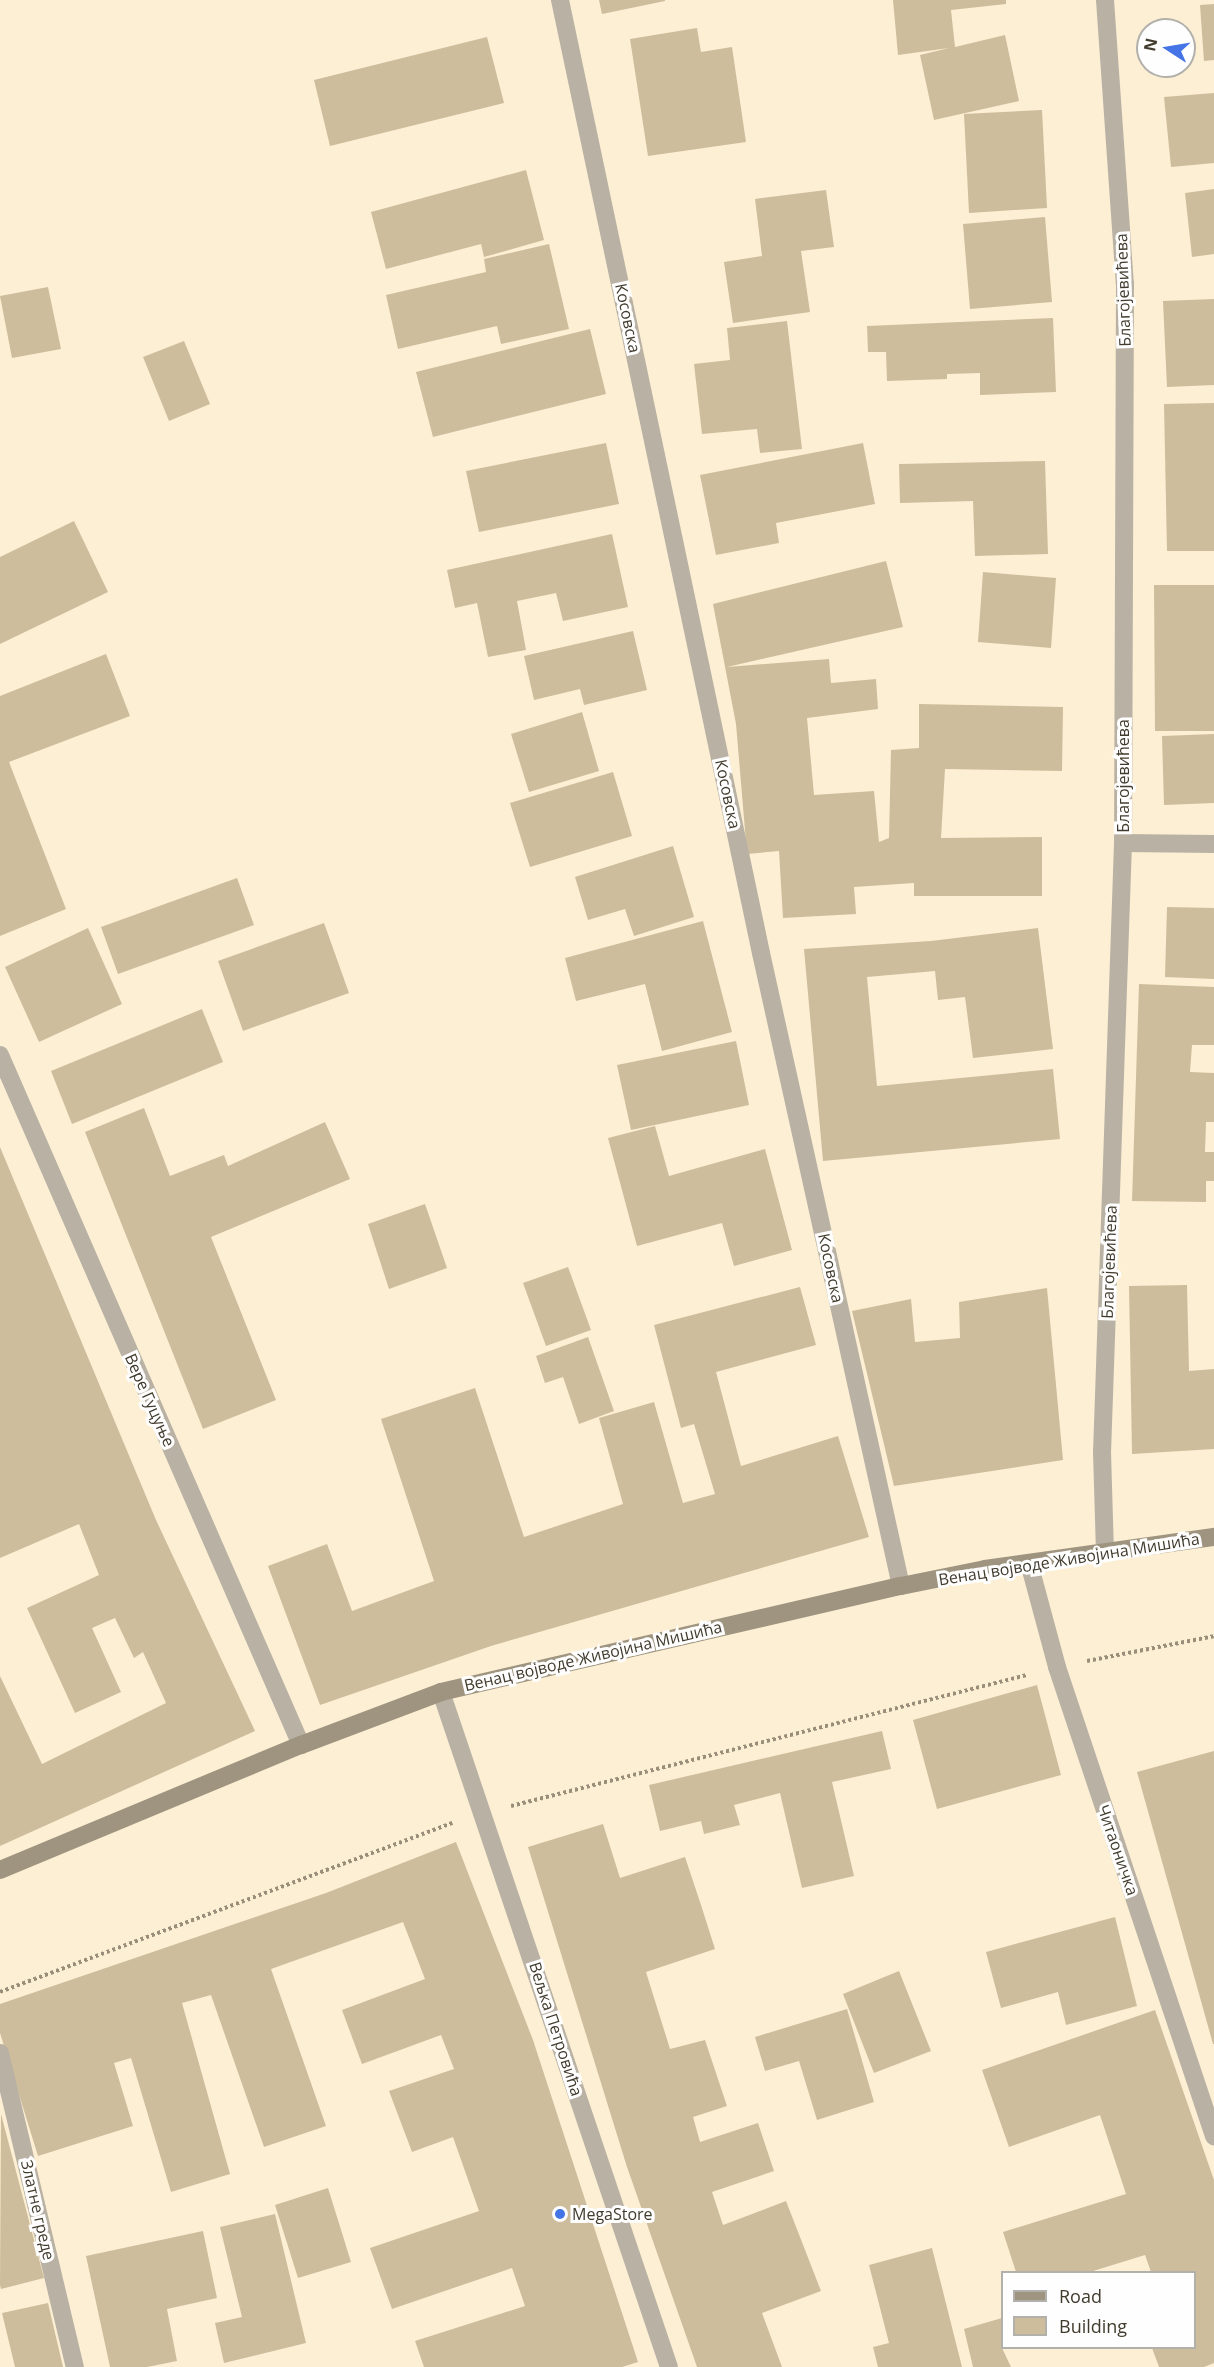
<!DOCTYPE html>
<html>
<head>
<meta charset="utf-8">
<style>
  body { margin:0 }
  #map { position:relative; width:1214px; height:2367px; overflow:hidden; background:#fdefd4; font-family:"Open Sans",sans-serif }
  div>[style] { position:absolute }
  .building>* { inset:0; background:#cebd9c }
  .path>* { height:4px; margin-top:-2px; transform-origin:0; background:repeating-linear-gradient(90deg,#988e7a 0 3px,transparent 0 6px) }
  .street>* { height:18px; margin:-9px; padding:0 9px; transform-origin:9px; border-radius:9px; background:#b9b2a4 }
  .secondary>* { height:18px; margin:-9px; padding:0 9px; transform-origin:9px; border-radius:9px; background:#9e947f }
  .dots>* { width:16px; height:16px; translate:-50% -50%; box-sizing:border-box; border:3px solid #fefefe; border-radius:50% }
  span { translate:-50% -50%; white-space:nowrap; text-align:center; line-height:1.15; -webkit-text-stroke:6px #fefefe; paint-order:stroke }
  .street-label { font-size:16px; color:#413b2d }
  .poi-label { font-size:16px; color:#413b2d }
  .left { translate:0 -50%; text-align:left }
  .legend { position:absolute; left:1001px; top:2271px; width:195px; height:78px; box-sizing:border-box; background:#fefefe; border:2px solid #b2b0aa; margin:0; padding:8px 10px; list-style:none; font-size:18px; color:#413b2d }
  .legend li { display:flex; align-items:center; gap:12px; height:30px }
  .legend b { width:30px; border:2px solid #b2b0aa }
  .north { position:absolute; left:1136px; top:18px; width:60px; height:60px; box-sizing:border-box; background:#fefefe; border:2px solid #b2b0aa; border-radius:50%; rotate:282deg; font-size:16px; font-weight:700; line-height:24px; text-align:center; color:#413b2d }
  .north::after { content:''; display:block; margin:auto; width:21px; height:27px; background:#4474e5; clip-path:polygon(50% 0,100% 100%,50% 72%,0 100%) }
</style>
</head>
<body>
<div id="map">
  <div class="building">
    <i style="clip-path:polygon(599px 0,665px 0,665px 1px,602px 14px)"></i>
    <i style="clip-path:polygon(893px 0,1006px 0,1006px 4px,951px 10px,955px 47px,1005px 35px,1019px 101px,934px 120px,920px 55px,949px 48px,898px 55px)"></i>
    <i style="clip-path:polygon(1214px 4px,1214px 60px,1204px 61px,1200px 5px)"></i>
    <i style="clip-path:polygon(697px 28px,701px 52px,732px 47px,746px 142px,648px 156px,630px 39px)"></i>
    <i style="clip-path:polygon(487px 37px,504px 103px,330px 146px,314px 80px)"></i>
    <i style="clip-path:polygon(1214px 93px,1214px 163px,1171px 167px,1164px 97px)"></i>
    <i style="clip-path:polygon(1042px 110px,1047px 208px,969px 213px,964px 114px)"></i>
    <i style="clip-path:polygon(526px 170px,544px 240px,484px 257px,481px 244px,386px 269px,371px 212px)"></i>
    <i style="clip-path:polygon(1214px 189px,1214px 254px,1192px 257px,1185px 193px)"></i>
    <i style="clip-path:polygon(826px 190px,834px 247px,801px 251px,810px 312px,733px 323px,724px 262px,762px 256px,755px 199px)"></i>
    <i style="clip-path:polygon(1045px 217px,1052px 302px,970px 309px,963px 224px)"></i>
    <i style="clip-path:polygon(549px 244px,569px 329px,501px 344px,497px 326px,398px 349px,386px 295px,486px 272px,484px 259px)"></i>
    <i style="clip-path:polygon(48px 287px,61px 349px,12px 358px,0 296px)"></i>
    <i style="clip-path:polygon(1214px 299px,1214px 385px,1167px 387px,1163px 301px)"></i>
    <i style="clip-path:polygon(1053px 318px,1056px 392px,980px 395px,980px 373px,947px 374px,947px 379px,887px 381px,886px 352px,868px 352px,867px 326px)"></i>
    <i style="clip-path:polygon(787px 321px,802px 449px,760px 453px,757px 429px,702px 434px,694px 364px,730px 360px,727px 328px)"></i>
    <i style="clip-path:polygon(590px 329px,606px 394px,433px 437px,416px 372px)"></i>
    <i style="clip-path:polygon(184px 341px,210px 404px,169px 421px,143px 357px)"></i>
    <i style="clip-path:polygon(1214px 403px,1214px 551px,1167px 551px,1164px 404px)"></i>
    <i style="clip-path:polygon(606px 443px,619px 504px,479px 532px,466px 471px)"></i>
    <i style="clip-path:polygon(863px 443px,875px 504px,776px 523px,779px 543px,716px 555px,700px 475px)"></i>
    <i style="clip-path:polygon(1045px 461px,1048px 554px,975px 556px,973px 501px,900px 503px,899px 464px)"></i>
    <i style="clip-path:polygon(74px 521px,108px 592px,0 644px,0 557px)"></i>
    <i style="clip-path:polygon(612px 534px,628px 607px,563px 621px,556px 593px,517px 601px,526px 650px,488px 657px,477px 603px,455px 608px,447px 570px)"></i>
    <i style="clip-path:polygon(886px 561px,903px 627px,727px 667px,829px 659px,831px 683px,876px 679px,878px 709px,807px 718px,814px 795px,874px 791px,879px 842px,889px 838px,891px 750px,919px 748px,919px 704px,1063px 707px,1062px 771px,945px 769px,941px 838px,1042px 837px,1042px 896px,914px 896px,914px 883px,854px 887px,856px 914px,783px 918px,779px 851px,747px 854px,736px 724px,713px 604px)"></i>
    <i style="clip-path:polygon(983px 572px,1056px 578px,1051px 648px,978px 642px)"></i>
    <i style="clip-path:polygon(1154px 585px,1214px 585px,1214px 731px,1155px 731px)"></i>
    <i style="clip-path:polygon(633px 631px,647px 690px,584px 705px,580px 689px,534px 700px,524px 656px)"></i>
    <i style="clip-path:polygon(106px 654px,130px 716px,9px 762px,66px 909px,0 936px,0 696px)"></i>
    <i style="clip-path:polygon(582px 712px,599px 771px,529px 792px,511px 734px)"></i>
    <i style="clip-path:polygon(1214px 734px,1214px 803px,1164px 805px,1162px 736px)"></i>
    <i style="clip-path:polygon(613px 772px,632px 836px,530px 867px,510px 803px)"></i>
    <i style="clip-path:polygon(673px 846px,694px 917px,634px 936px,625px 909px,588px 920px,575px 877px)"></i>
    <i style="clip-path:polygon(237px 878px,254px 925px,118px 974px,101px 927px)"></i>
    <i style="clip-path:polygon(1167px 907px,1214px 908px,1214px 979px,1165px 977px)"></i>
    <i style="clip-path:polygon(703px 921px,732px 1032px,662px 1051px,645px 984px,576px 1001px,565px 958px)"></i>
    <i style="clip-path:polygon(324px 923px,349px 993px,243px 1031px,218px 961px)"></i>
    <i style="clip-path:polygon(88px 928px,122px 1004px,39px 1042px,5px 967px)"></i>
    <i style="clip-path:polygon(1038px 928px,1053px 1049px,973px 1058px,965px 997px,938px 1000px,935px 971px,867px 977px,877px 1086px,1053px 1069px,1060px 1139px,823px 1161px,804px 949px,931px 941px)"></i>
    <i style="clip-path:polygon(1139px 984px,1214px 987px,1214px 1045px,1192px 1045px,1190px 1072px,1214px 1073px,1214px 1122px,1206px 1122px,1205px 1152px,1214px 1152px,1214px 1181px,1206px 1181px,1206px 1202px,1132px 1201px)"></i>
    <i style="clip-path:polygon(202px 1009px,223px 1062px,72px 1124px,51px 1071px)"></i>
    <i style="clip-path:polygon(736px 1041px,749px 1105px,631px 1130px,617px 1065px)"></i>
    <i style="clip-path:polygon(144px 1108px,170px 1176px,224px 1155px,228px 1166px,325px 1122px,350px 1179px,211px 1237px,276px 1400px,203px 1429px,85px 1132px)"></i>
    <i style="clip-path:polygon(655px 1126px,669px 1176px,765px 1149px,792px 1250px,734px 1266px,722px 1223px,637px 1246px,608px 1138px)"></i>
    <i style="clip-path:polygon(0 1147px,156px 1520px,255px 1731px,0 1846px,0 1676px,42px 1764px,166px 1703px,143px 1652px,134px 1658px,115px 1618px,92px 1628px,121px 1692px,75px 1713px,27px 1608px,99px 1575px,79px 1524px,0 1558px)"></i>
    <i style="clip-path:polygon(425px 1204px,447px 1268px,389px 1289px,368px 1224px)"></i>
    <i style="clip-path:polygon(568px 1267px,591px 1330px,546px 1346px,523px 1283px)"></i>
    <i style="clip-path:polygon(1187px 1285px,1189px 1371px,1214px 1369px,1214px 1449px,1132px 1454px,1129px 1286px)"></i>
    <i style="clip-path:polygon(800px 1287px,816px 1345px,716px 1372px,741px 1466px,838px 1436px,869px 1537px,491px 1646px,320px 1705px,268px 1566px,327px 1544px,352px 1611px,434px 1581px,381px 1419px,475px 1388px,524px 1537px,623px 1504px,599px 1418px,654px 1402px,683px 1503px,715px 1494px,694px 1424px,681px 1428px,654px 1325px)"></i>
    <i style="clip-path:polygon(1047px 1288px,1063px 1460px,894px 1486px,852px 1311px,911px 1299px,915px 1342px,960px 1338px,959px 1302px)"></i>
    <i style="clip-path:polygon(588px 1337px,614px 1411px,579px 1424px,563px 1377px,545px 1383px,536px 1356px)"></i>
    <i style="clip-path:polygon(1037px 1685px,1061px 1775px,937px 1809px,913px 1720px)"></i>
    <i style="clip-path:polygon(882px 1731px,891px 1769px,832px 1782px,854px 1876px,802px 1888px,780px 1793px,734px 1805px,740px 1825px,704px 1834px,701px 1821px,660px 1831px,649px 1785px)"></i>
    <i style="clip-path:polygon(1214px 1751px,1214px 2044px,1213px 2044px,1137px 1772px)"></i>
    <i style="clip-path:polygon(603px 1824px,620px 1878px,685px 1857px,701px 1905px,715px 1949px,646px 1972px,670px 2049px,705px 2040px,727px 2106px,693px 2117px,700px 2142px,758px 2123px,774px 2171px,712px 2192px,723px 2225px,786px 2201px,821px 2291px,762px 2313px,782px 2367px,697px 2367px,627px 2167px,528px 1847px)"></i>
    <i style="clip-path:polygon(456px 1842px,533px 2040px,638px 2362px,622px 2367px,424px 2367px,415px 2341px,525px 2306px,512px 2268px,392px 2309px,370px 2248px,479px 2211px,453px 2137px,412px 2152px,389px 2091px,454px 2069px,441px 2035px,362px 2064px,342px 2010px,425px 1979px,403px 1922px,271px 1969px,326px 2126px,264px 2147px,211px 1995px,182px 2003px,230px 2174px,171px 2192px,131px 2058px,114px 2063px,133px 2126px,38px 2156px,0 2033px,0 2004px,326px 1893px)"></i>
    <i style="clip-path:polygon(1115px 1917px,1137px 2006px,1066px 2025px,1058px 1992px,1001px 2008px,986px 1952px)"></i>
    <i style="clip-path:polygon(899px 1971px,931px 2051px,874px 2073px,843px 1994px)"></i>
    <i style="clip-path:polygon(847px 2009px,874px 2102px,817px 2120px,799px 2061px,765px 2071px,755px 2037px)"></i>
    <i style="clip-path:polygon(1155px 2010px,1214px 2180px,1214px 2363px,1204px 2367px,1159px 2367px,1152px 2348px,1194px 2348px,1194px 2272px,1151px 2272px,1145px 2255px,1090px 2272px,1016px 2272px,1003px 2232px,1126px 2194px,1100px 2115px,1009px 2147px,982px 2070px)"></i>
    <i style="clip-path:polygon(1px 2114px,44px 2278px,1px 2289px,0 2285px)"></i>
    <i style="clip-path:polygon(328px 2188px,351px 2262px,298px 2278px,275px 2205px)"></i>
    <i style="clip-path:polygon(275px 2214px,306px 2343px,224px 2363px,215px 2323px,242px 2317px,220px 2227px)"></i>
    <i style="clip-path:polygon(203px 2231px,217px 2298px,167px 2309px,177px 2361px,147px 2367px,110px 2367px,86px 2256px)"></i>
    <i style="clip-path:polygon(932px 2248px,962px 2367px,878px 2367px,873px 2347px,889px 2343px,869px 2265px)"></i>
    <i style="clip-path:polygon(48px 2303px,63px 2367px,15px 2367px,2px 2313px)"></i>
    <i style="clip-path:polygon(1002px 2318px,1002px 2348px,1011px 2367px,973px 2367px,964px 2329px)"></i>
  </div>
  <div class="path">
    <i style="left:1087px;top:1661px;width:129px;rotate:-11.1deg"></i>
    <i style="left:511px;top:1806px;width:532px;rotate:-14.25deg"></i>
    <i style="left:0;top:1992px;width:483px;rotate:-20.5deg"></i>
  </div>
  <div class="street">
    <i style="left:560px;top:0;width:974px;rotate:78.09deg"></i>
    <i style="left:761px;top:953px;width:648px;rotate:77.53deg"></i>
    <i style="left:1105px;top:0;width:285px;rotate:86deg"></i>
    <i style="left:1125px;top:284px;width:559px;rotate:90.2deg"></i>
    <i style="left:1123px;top:843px;width:609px;rotate:91.97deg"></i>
    <i style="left:1102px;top:1452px;width:100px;rotate:88.3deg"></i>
    <i style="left:1123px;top:843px;width:91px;rotate:0.6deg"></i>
    <i style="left:0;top:1055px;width:753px;rotate:66.43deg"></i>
    <i style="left:1029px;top:1563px;width:108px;rotate:74.9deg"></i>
    <i style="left:1057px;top:1667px;width:495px;rotate:71.5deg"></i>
    <i style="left:441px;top:1692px;width:712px;rotate:71.34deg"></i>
    <i style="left:0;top:2053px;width:323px;rotate:76.6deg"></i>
  </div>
  <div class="secondary">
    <i style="left:0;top:1870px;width:326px;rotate:-22.6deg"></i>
    <i style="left:301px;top:1745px;width:150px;rotate:-20.7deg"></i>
    <i style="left:441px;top:1692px;width:472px;rotate:-13deg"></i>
    <i style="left:901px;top:1586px;width:86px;rotate:-11.4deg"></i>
    <i style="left:985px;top:1569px;width:231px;rotate:-8deg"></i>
  </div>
  <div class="dots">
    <i style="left:560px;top:2214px;background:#4474e5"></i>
  </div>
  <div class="street-label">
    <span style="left:1123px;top:290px;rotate:-92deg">Благојевићева</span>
    <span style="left:628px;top:318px;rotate:78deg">Косовска</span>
    <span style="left:1123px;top:776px;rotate:-90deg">Благојевићева</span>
    <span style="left:728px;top:794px;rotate:78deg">Косовска</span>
    <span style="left:1109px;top:1262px;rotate:-88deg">Благојевићева</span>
    <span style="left:831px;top:1268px;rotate:78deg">Косовска</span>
    <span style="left:150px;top:1400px;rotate:66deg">Вере Гуцуње</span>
    <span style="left:1069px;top:1559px;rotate:-9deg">Венац војводе Живојина Мишића</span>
    <span style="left:593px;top:1656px;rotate:-13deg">Венац војводе Живојина Мишића</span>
    <span style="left:1118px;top:1850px;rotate:71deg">Читаоничка</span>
    <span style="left:556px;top:2029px;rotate:72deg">Вељка Петровића</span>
    <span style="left:38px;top:2210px;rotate:77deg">Златне греде</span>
  </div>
  <div class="poi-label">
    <span class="left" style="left:572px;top:2214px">MegaStore</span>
  </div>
  <ul class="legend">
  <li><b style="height:8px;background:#9e947f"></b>Road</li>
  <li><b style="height:16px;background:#cebd9c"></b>Building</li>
  </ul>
  <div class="north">N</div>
</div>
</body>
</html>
